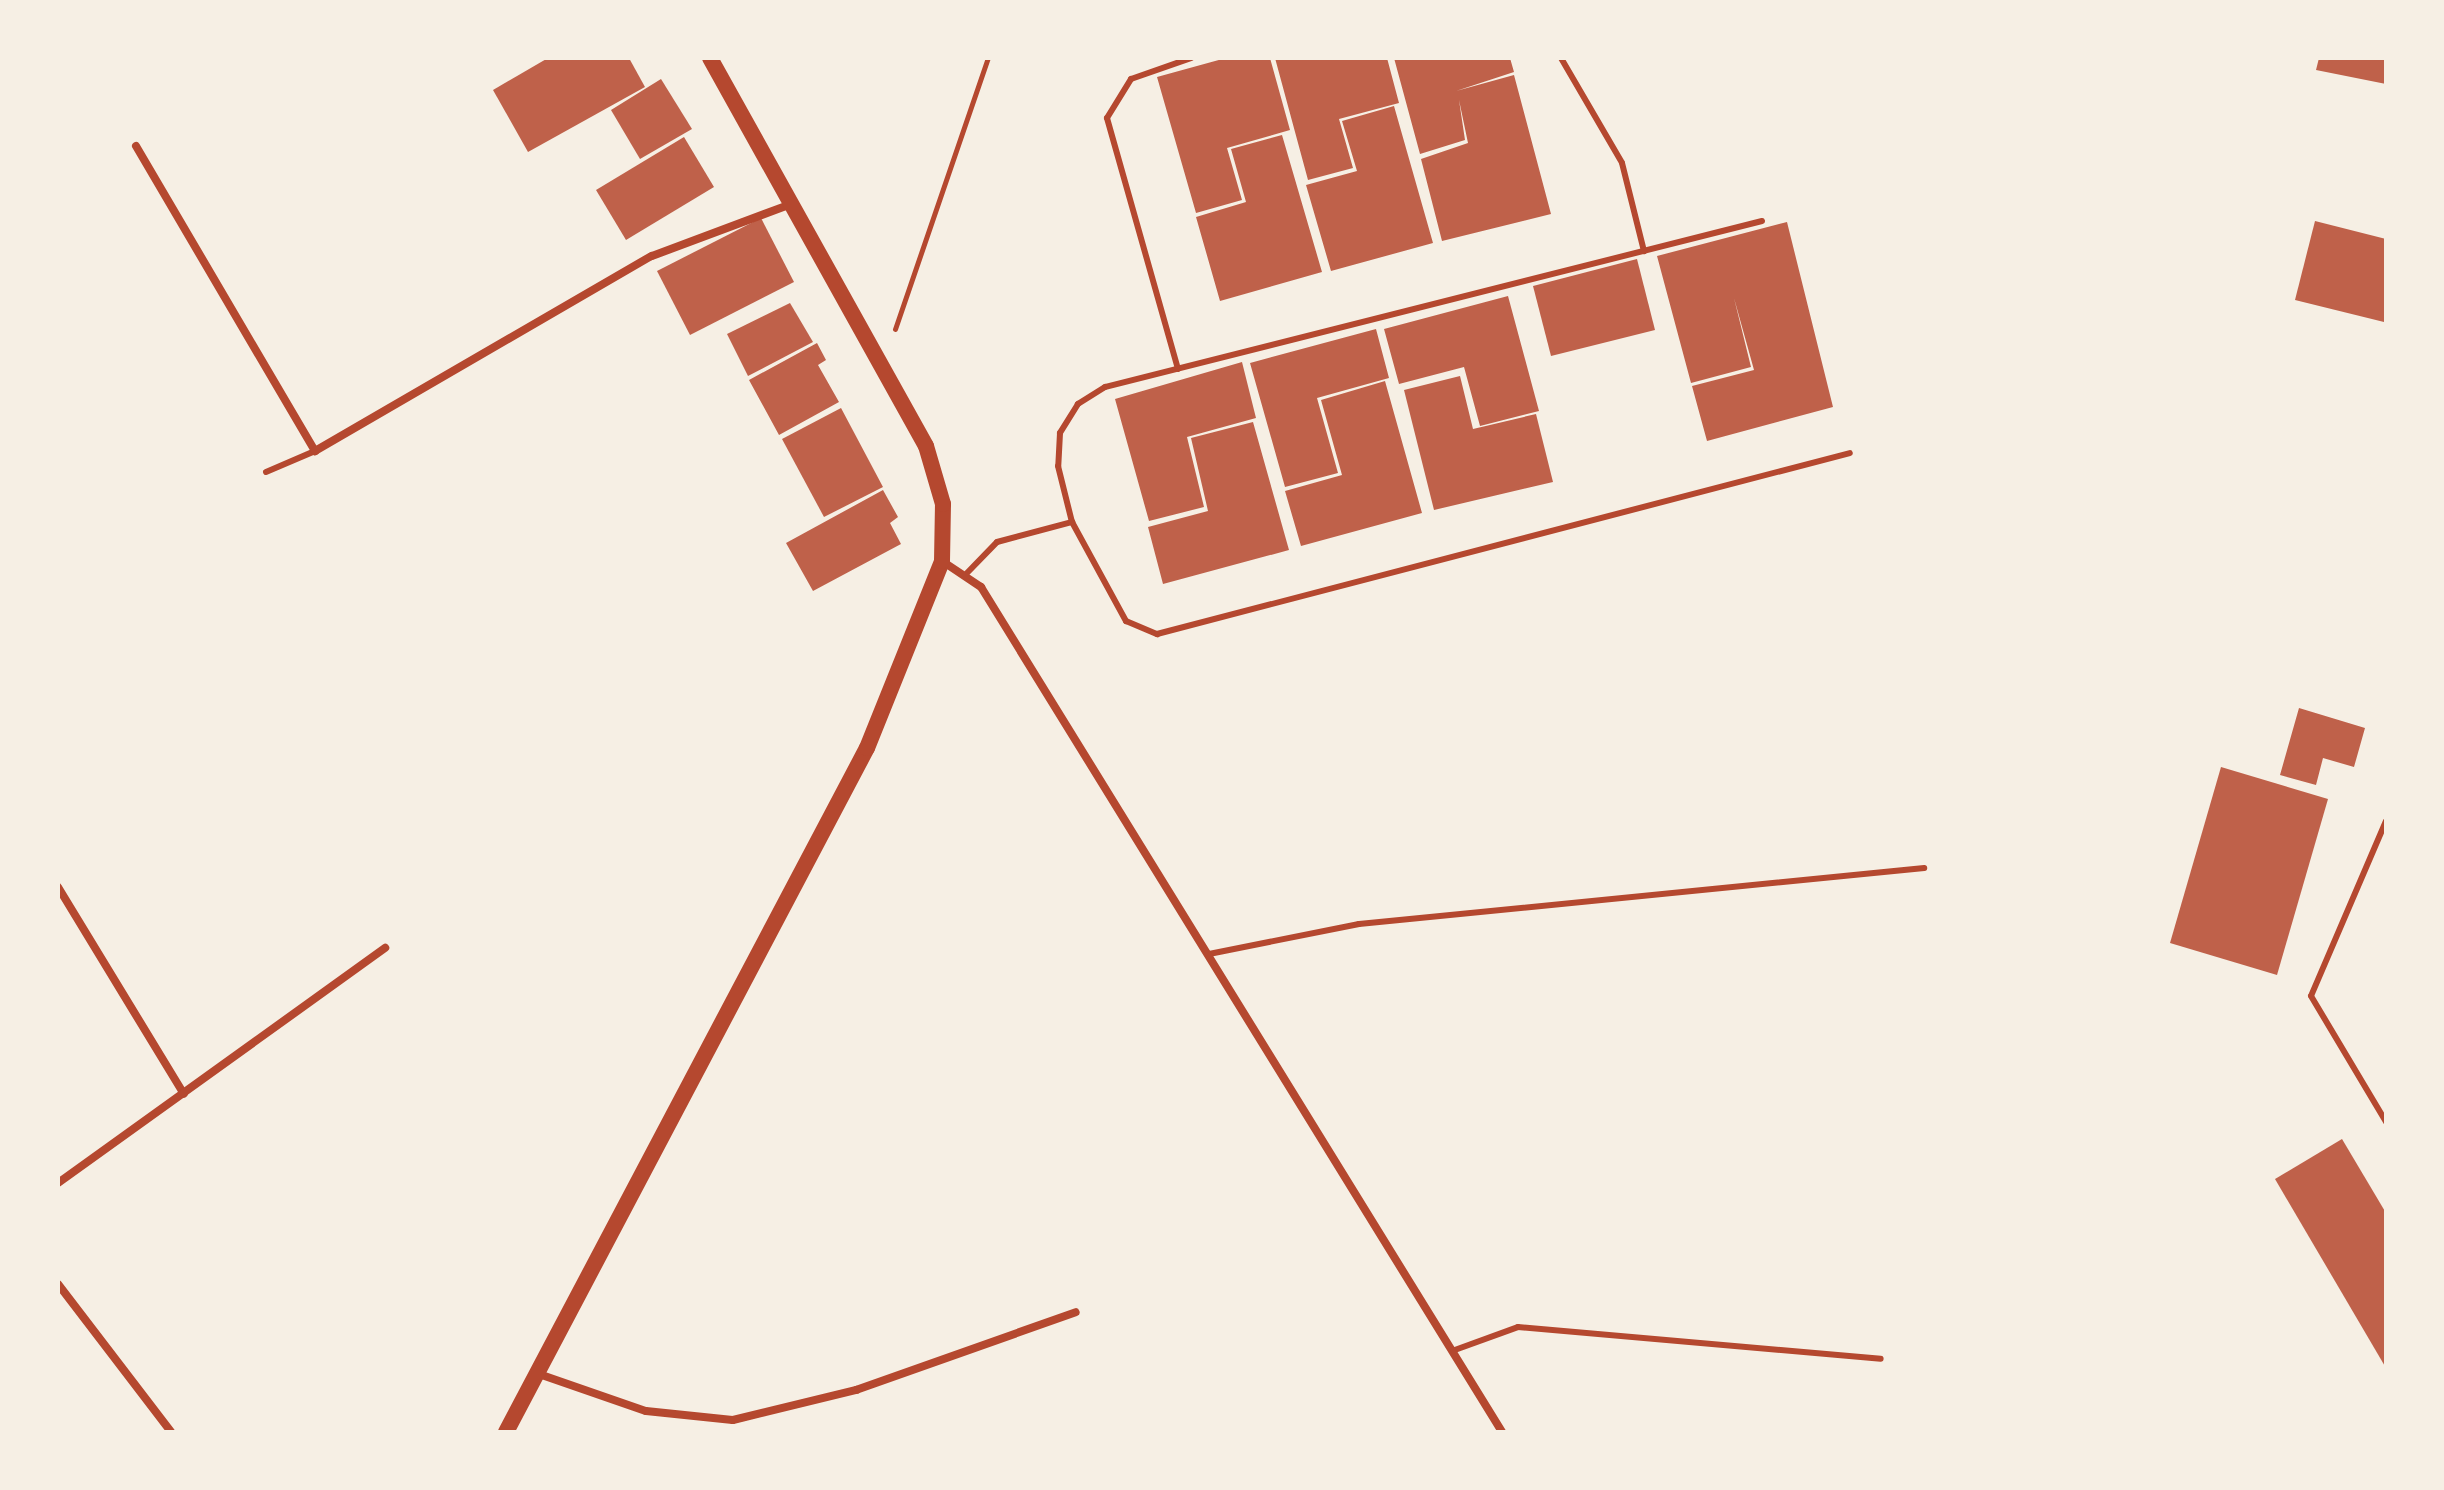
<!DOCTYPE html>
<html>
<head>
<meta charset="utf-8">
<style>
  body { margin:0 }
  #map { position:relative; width:2444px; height:1490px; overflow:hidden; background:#f6efe4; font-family:Karla,sans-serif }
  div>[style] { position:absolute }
  .building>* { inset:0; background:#bf614a }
  .path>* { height:5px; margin:-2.5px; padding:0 2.5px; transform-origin:2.5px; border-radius:2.5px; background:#b5482f }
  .service>* { height:6px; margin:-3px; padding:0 3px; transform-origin:3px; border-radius:3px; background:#b5482f }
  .minor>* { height:8px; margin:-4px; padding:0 4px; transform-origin:4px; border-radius:4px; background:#b5482f }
  .secondary>* { height:16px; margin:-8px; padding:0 8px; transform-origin:8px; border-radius:8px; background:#b5482f }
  span { translate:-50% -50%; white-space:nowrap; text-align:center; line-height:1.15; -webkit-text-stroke:8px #f6efe4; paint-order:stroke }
  .frame { position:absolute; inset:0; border:60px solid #f6efe4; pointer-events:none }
</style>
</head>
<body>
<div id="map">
  <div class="building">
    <i style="clip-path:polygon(548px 58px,629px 58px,645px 87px,528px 152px,493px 90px)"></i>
    <i style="clip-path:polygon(1226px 58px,1270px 58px,1290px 130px,1227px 148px,1242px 200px,1196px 213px,1157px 77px)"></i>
    <i style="clip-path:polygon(1275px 58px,1387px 58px,1399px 103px,1339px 119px,1353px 168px,1308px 180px)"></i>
    <i style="clip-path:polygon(1394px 58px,1510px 58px,1514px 72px,1456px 91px,1514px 75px,1551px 214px,1442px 241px,1421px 159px,1468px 143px,1459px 100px,1465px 140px,1420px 154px)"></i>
    <i style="clip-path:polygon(2319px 58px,2386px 58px,2386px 84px,2316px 70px)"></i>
    <i style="clip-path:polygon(661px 79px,692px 129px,640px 159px,611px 110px)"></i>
    <i style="clip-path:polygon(1394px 106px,1433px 243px,1331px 271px,1306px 185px,1357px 171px,1342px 121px)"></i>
    <i style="clip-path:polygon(1282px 135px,1322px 272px,1220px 301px,1196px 217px,1246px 202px,1231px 149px)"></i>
    <i style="clip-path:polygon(684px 137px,714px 187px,626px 240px,596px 190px)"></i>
    <i style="clip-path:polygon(761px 218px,794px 282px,690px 335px,657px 271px)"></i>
    <i style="clip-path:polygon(2315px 221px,2386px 239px,2384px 322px,2295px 300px)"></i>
    <i style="clip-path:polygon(1787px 222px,1833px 407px,1707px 441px,1692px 386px,1754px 370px,1734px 298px,1751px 367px,1691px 383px,1657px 256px)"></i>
    <i style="clip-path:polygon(1637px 259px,1655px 330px,1551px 356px,1533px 286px)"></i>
    <i style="clip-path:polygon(1508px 296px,1539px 411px,1480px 426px,1464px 367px,1399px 384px,1384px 329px)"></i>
    <i style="clip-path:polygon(790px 303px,813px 342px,748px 376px,727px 334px)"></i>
    <i style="clip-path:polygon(1376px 329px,1389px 378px,1317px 398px,1338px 473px,1285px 487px,1250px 363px)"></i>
    <i style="clip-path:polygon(817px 343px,826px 360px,818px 365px,839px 402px,779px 435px,749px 380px)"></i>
    <i style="clip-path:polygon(1242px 362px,1256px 418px,1187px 437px,1204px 507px,1149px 521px,1115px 399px)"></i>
    <i style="clip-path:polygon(1460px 376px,1473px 429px,1536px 414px,1553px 482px,1434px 510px,1404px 390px)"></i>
    <i style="clip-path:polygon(1385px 381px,1422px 513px,1301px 546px,1285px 491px,1342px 475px,1321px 400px)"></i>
    <i style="clip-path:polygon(841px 408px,883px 487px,824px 517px,782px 439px)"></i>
    <i style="clip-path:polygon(1253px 422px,1289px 550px,1163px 584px,1148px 527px,1208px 511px,1191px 438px)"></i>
    <i style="clip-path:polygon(883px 490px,898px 517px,890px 523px,901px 544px,813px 591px,786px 543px)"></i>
    <i style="clip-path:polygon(2299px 708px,2365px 728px,2354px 767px,2323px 758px,2316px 785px,2280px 775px)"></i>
    <i style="clip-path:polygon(2221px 767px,2328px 799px,2277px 975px,2170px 943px)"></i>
    <i style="clip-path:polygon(2342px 1139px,2386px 1213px,2386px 1368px,2275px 1179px)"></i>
  </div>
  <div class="path">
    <i style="left:895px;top:329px;width:287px;rotate:-71.1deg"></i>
  </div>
  <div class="service">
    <i style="left:1561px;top:58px;width:121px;rotate:59.8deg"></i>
    <i style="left:1622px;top:163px;width:91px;rotate:76deg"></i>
    <i style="left:1762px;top:221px;width:678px;rotate:165.82deg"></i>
    <i style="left:1105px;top:387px;width:32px;rotate:148deg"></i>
    <i style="left:1078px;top:404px;width:34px;rotate:122deg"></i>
    <i style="left:1060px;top:433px;width:33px;rotate:93deg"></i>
    <i style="left:1058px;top:466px;width:58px;rotate:76deg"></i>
    <i style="left:1072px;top:522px;width:113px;rotate:61.4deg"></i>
    <i style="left:1126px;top:621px;width:34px;rotate:23deg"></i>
    <i style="left:1157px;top:634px;width:716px;rotate:-14.64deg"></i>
    <i style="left:1178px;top:369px;width:261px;rotate:-105.8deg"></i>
    <i style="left:1107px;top:118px;width:46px;rotate:-58.4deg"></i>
    <i style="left:1131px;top:79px;width:64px;rotate:-19.3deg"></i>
    <i style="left:266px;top:472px;width:53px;rotate:-23.2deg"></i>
    <i style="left:967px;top:573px;width:43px;rotate:-45.9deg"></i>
    <i style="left:997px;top:542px;width:78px;rotate:-14.9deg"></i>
    <i style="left:2386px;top:821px;width:190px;rotate:113.2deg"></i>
    <i style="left:2311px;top:996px;width:147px;rotate:59.2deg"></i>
    <i style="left:1209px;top:954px;width:153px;rotate:-11.3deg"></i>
    <i style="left:1359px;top:924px;width:568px;rotate:-5.66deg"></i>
    <i style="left:1452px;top:1351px;width:70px;rotate:-20deg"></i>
    <i style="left:1518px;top:1327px;width:364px;rotate:5deg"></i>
  </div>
  <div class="minor">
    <i style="left:136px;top:146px;width:354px;rotate:59.6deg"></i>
    <i style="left:315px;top:451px;width:389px;rotate:-30.1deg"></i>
    <i style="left:652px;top:256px;width:148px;rotate:-20.5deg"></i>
    <i style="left:942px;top:561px;width:47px;rotate:33.7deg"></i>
    <i style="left:981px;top:587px;width:993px;rotate:58.34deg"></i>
    <i style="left:58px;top:887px;width:242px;rotate:58.7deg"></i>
    <i style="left:58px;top:1183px;width:403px;rotate:-35.7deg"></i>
    <i style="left:58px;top:1284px;width:186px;rotate:52.6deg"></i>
    <i style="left:536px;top:1373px;width:116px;rotate:19.1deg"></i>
    <i style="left:646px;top:1411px;width:87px;rotate:5.9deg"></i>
    <i style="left:733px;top:1420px;width:127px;rotate:-13.7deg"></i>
    <i style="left:856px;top:1390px;width:233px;rotate:-19.5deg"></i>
  </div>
  <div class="secondary">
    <i style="left:506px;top:1432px;width:773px;rotate:-62.18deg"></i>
    <i style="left:867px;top:748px;width:201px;rotate:-68.1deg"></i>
    <i style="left:942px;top:561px;width:57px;rotate:-89deg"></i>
    <i style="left:943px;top:504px;width:60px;rotate:-106.3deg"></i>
    <i style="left:926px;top:446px;width:444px;rotate:-119.1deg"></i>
  </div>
  <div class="frame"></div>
</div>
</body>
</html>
